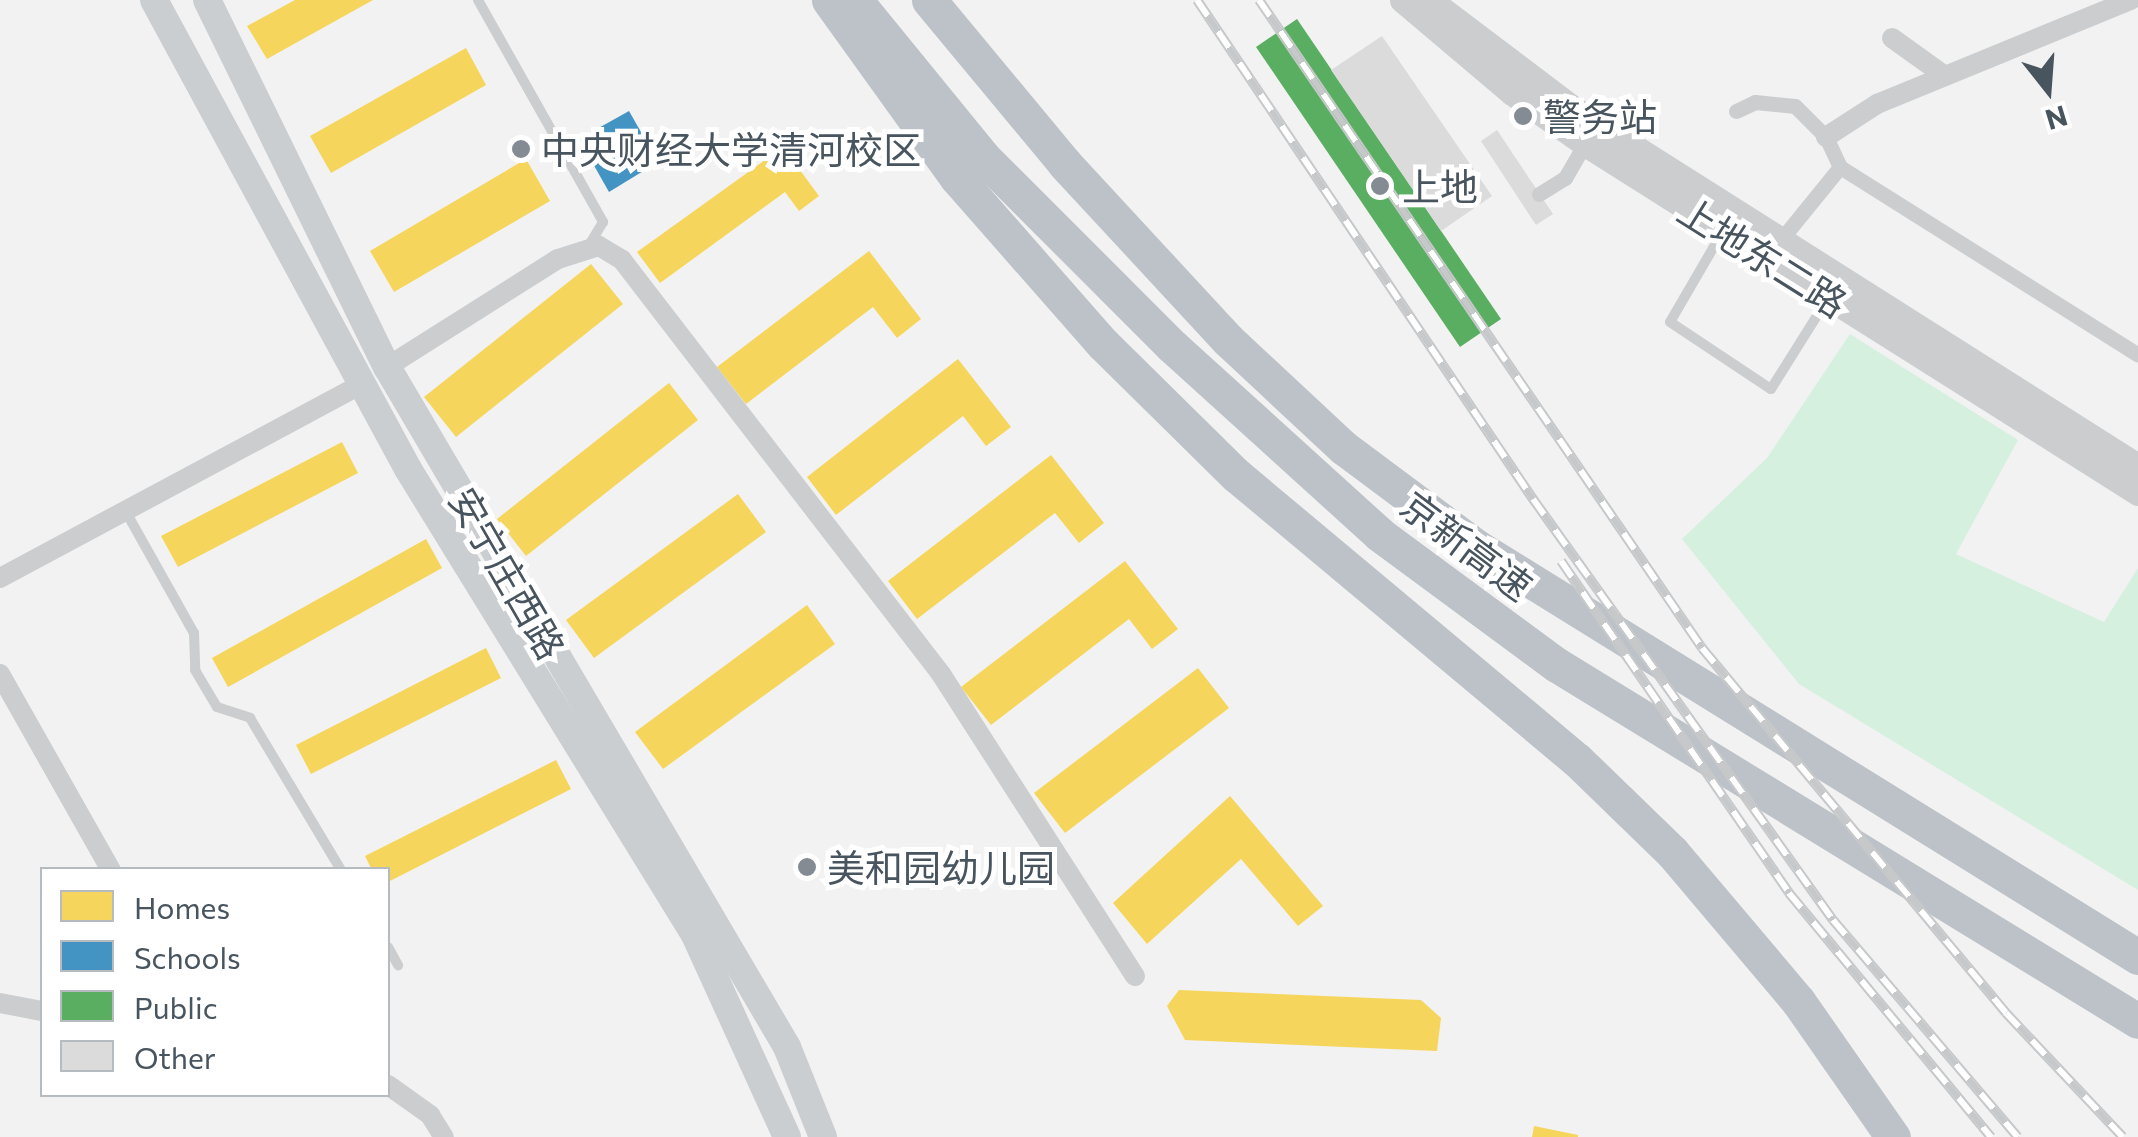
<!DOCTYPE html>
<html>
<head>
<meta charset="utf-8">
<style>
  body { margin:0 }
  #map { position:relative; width:2138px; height:1137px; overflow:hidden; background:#f2f2f2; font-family:Commissioner,"Noto Sans SC",sans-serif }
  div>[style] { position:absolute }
  .green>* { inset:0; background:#d6f0e0 }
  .homes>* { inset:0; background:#f6d55c }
  .schools>* { inset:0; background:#4393c3 }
  .public>* { inset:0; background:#5aae61 }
  .building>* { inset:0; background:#dbdbdc }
  .service>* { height:10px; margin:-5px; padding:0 5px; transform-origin:5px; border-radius:5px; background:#cbcdcf }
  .pedestrian>* { height:15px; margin:-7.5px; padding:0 7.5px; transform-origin:7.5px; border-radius:7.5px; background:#cbcdcf }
  .minor>* { height:20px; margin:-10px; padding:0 10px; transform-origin:10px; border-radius:10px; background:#cbcdcf }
  .tertiary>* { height:25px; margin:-12.5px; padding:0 12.5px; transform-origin:12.5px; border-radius:12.5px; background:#cbcdcf }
  .secondary>* { height:28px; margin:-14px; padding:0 14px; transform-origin:14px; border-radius:14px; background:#cbced1 }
  .motorway>* { height:35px; margin:-17.5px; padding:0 17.5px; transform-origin:17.5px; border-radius:17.5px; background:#bcc2c7 }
  .rail>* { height:10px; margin-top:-5px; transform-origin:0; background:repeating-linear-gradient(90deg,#fff 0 19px,#c6c8ca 0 38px); box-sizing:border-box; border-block:2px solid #c6c8ca }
  .dots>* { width:28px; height:28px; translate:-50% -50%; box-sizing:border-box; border:5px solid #fff; border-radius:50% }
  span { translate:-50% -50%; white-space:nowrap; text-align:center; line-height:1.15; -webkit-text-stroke:10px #fff; paint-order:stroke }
  .poi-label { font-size:38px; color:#48545e }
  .left { translate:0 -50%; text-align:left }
  .street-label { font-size:38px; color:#48545e }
  .legend { position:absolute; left:40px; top:867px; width:350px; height:230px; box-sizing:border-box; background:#fff; border:2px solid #b6bbbf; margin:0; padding:12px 18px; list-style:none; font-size:30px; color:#48545e }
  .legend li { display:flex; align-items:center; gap:20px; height:50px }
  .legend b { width:50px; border:2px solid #b6bbbf }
  .north { position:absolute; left:1998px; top:40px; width:100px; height:100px; -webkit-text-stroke:8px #fff; paint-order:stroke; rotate:163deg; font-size:28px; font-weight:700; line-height:40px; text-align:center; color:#48545e }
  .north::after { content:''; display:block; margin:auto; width:35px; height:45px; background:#48545e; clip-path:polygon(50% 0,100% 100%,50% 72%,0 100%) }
</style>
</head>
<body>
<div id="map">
  <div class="green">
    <i style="clip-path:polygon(1850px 334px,2018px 440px,1956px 554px,2104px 622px,2138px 568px,2138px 890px,1799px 684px,1682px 539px,1767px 458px)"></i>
  </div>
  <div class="homes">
    <i style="clip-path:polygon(295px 0,373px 0,267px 59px,247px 26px)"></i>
    <i style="clip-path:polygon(466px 48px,486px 85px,331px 173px,310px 136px)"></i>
    <i style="clip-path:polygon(783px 147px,819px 196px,799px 211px,785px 192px,660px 283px,637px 252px)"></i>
    <i style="clip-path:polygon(526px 159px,550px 201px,394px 292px,370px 251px)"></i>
    <i style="clip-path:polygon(869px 251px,921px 319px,897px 338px,873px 307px,746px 404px,717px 367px)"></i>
    <i style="clip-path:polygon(591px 264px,623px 304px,456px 437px,424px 397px)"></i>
    <i style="clip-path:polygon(958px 359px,1011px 427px,986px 446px,963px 416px,836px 515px,807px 477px)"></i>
    <i style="clip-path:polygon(669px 383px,698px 420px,526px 556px,497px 519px)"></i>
    <i style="clip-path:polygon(342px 442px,358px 473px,178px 567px,161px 536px)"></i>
    <i style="clip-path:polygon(1051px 455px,1104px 523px,1079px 543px,1055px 513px,917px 619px,888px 581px)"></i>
    <i style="clip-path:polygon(738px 494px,766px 532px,594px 658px,566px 620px)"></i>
    <i style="clip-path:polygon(426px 539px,442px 568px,228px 687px,212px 658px)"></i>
    <i style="clip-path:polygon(1125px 561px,1178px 629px,1152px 649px,1129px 619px,991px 725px,961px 687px)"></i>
    <i style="clip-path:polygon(807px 605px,835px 644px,663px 769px,635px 732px)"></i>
    <i style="clip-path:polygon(486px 648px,501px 678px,311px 774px,296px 745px)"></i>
    <i style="clip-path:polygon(1198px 668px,1229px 708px,1065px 833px,1034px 793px)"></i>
    <i style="clip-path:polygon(556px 760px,571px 789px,388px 882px,388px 870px,372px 870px,365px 856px)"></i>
    <i style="clip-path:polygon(1230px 796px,1323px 906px,1298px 926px,1241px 859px,1147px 944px,1113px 903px)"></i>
    <i style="clip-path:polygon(1179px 990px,1421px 1000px,1441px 1018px,1437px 1051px,1185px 1040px,1167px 1006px)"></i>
    <i style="clip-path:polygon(1534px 1126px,1578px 1135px,1578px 1137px,1532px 1137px)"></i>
  </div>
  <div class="schools">
    <i style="clip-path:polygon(629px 111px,658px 162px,609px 192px,579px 139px)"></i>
  </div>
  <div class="public">
    <i style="clip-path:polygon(1297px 19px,1501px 319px,1460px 347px,1256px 47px)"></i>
  </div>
  <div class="building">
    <i style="clip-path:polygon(1382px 36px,1492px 196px,1441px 231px,1331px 70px)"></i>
    <i style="clip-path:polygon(1497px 130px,1553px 214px,1536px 225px,1481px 141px)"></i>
  </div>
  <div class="service">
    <i style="left:478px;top:0;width:255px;rotate:60.6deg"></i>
    <i style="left:603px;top:222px;width:27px;rotate:121deg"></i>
    <i style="left:1723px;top:231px;width:105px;rotate:120.2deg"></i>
    <i style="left:1670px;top:322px;width:121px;rotate:33.6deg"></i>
    <i style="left:1771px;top:389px;width:107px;rotate:-57.9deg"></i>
    <i style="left:126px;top:512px;width:139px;rotate:60.7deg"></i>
    <i style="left:194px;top:633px;width:37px;rotate:88deg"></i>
    <i style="left:195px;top:670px;width:43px;rotate:59.3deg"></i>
    <i style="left:217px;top:707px;width:35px;rotate:18deg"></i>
    <i style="left:250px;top:718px;width:177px;rotate:59.1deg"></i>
    <i style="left:388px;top:947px;width:21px;rotate:61deg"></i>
  </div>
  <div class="pedestrian">
    <i style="left:1736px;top:111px;width:21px;rotate:-25deg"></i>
    <i style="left:1755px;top:102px;width:40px;rotate:5.7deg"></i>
    <i style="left:1795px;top:106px;width:44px;rotate:45deg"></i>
    <i style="left:1826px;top:137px;width:33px;rotate:65deg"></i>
    <i style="left:1840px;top:167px;width:352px;rotate:32.2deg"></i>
    <i style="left:1539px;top:194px;width:31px;rotate:-32deg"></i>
    <i style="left:1565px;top:178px;width:39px;rotate:-60deg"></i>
    <i style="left:1779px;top:242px;width:97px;rotate:-50.9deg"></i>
  </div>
  <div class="minor">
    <i style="left:1892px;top:38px;width:65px;rotate:35.6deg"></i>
    <i style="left:1826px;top:137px;width:61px;rotate:-32.9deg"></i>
    <i style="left:1877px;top:104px;width:274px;rotate:-22.3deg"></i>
    <i style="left:387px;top:367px;width:202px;rotate:-32.3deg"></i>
    <i style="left:558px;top:259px;width:43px;rotate:-17.6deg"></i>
    <i style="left:599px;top:246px;width:27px;rotate:31deg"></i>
    <i style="left:622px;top:260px;width:523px;rotate:52.38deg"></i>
    <i style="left:941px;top:674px;width:359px;rotate:57.3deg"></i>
    <i style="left:0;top:578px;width:411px;rotate:-28.2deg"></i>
    <i style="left:0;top:674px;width:225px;rotate:60.5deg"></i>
    <i style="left:0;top:1003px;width:43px;rotate:10.8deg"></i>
    <i style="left:388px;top:1085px;width:52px;rotate:35.5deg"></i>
    <i style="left:430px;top:1115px;width:26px;rotate:58deg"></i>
  </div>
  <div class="tertiary">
    <i style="left:1402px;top:0;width:144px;rotate:40.2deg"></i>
    <i style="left:1512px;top:93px;width:89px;rotate:34.9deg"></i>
    <i style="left:1585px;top:144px;width:654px;rotate:32.26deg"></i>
    <i style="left:1430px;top:0;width:179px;rotate:37.1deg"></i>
    <i style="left:1573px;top:108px;width:669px;rotate:32.36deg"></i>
  </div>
  <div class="secondary">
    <i style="left:154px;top:0;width:533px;rotate:61.56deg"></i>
    <i style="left:408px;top:469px;width:547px;rotate:58.37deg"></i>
    <i style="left:695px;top:935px;width:222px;rotate:65.5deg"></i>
    <i style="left:207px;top:0;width:409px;rotate:63.9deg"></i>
    <i style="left:387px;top:367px;width:789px;rotate:59.53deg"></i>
    <i style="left:787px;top:1047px;width:97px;rotate:68.2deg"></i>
  </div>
  <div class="motorway">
    <i style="left:829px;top:0;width:219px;rotate:54.3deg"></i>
    <i style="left:957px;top:178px;width:221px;rotate:48.7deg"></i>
    <i style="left:1103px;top:344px;width:187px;rotate:44.6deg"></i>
    <i style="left:1236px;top:475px;width:444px;rotate:39.9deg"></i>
    <i style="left:1577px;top:760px;width:132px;rotate:44.1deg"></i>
    <i style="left:1672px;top:852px;width:195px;rotate:49.8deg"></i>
    <i style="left:1798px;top:1001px;width:166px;rotate:55.1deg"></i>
    <i style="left:855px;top:0;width:203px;rotate:50.8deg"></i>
    <i style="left:983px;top:157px;width:267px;rotate:45deg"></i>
    <i style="left:1172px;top:346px;width:280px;rotate:42.2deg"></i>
    <i style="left:1379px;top:534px;width:221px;rotate:36.4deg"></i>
    <i style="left:1557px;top:665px;width:681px;rotate:31.5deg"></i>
    <i style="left:929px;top:0;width:213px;rotate:50.3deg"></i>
    <i style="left:1065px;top:164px;width:240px;rotate:47.2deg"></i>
    <i style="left:1228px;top:340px;width:158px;rotate:43deg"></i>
    <i style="left:1344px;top:448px;width:166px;rotate:36.7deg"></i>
    <i style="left:1477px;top:547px;width:778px;rotate:31.81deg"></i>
  </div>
  <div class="rail">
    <i style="left:1197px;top:0;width:602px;rotate:56.05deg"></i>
    <i style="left:1533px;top:499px;width:517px;rotate:54.53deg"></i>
    <i style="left:1833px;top:920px;width:285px;rotate:49.6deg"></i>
    <i style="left:1259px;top:0;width:785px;rotate:55.64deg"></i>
    <i style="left:1702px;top:648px;width:475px;rotate:50.2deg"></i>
    <i style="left:2006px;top:1013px;width:170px;rotate:46.7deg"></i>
    <i style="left:1561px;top:561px;width:403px;rotate:55.5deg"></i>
    <i style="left:1789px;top:893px;width:317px;rotate:50.4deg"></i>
  </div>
  <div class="dots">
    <i style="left:1523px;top:116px;background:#848b92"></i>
    <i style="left:521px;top:149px;background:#848b92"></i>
    <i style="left:1380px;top:186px;background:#848b92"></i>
    <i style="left:807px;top:867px;background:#848b92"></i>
  </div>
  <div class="poi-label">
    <span class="left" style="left:1543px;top:116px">警务站</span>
    <span class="left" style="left:541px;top:149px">中央财经大学清河校区</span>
    <span class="left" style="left:1402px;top:186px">上地</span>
    <span class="left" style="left:827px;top:867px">美和园幼儿园</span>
  </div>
  <div class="street-label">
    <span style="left:1763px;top:256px;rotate:32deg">上地东二路</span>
    <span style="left:1467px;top:545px;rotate:37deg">京新高速</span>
    <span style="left:508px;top:573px;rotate:60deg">安宁庄西路</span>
  </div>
  <ul class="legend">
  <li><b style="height:28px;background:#f6d55c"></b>Homes</li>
  <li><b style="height:28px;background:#4393c3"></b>Schools</li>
  <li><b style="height:28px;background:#5aae61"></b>Public</li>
  <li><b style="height:28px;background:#dbdbdc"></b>Other</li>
  </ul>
  <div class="north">N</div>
</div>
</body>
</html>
